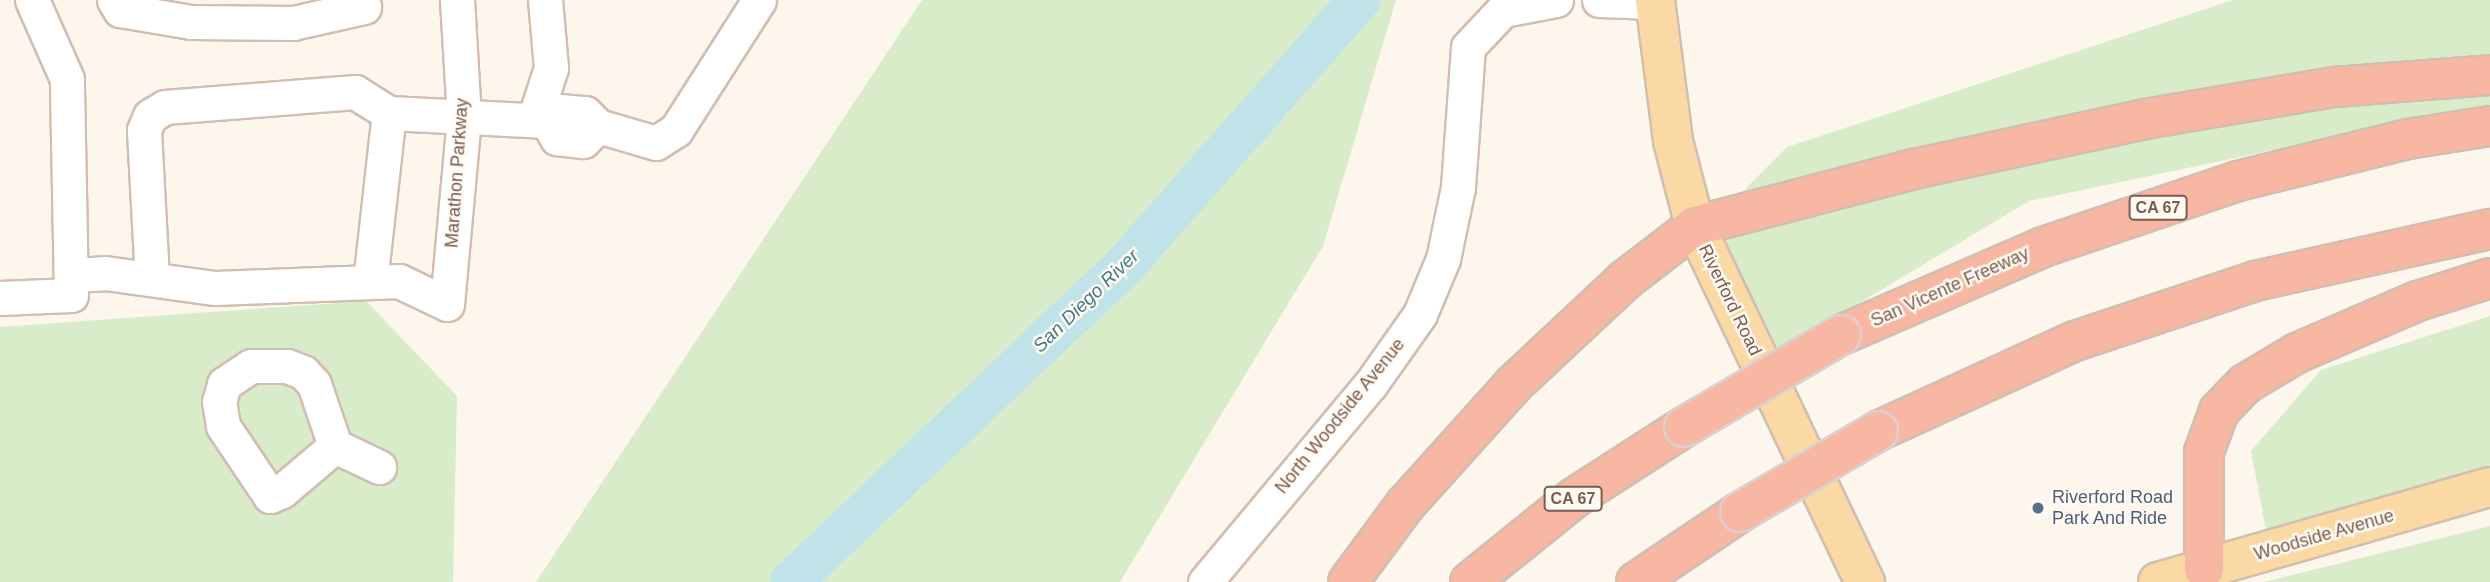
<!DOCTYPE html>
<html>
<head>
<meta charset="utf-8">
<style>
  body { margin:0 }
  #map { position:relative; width:2490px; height:582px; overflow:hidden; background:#fdf6ec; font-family:Arial,sans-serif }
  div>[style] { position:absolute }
  .green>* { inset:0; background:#d8ecc9 }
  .river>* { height:42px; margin:-21px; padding:0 21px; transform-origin:21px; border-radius:21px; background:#bfe3e8 }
  .roads { filter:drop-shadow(2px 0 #d1beb0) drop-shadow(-2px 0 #d1beb0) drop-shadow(0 2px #d1beb0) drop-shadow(0 -2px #d1beb0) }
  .minor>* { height:33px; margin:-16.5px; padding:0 16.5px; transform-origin:16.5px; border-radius:16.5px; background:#fff }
  .major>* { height:38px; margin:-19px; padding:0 19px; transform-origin:19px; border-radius:19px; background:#fbd9a5 }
  .highway>* { height:38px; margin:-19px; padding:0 19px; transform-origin:19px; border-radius:19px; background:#f7b7a3 }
  .bridges { filter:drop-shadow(2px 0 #dad1cd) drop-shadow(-2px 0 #dad1cd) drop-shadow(0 2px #dad1cd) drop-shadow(0 -2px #dad1cd) }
  .highway-bridge>* { height:38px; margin:-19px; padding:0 19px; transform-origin:19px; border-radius:19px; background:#f7b7a3 }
  .dots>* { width:19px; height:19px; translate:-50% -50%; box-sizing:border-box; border:4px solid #fffaf3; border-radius:50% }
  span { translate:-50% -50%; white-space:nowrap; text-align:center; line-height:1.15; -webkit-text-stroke:5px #fffaf3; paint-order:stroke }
  .shield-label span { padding:2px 5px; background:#fffaf3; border:2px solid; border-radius:5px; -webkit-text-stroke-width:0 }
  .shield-label { font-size:16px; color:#7a5c4d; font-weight:700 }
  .street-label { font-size:18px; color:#7a5c4d }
  .service-label { font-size:18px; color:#4e5e75 }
  .left { translate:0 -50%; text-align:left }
  .water-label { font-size:19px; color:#437c86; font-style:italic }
</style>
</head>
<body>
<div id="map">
  <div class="green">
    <i style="clip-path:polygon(922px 0,1396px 0,1323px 246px,1120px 582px,536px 582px)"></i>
    <i style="clip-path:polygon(2233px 0,2490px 0,2490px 105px,2029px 201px,1776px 353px,1712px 222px,1787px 147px)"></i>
    <i style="clip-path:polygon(366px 301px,457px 396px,453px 582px,0 582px,0 327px)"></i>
    <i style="clip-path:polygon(2490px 316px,2490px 467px,2266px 530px,2251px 451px,2321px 370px)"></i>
    <i style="clip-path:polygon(2490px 526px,2490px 582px,2264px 582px)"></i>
  </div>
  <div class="river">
    <i style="left:791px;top:582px;width:459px;rotate:-43.5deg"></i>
    <i style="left:1124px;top:266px;width:355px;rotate:-48.5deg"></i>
  </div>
  <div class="roads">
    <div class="minor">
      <i style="left:114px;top:0;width:12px;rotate:59deg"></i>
      <i style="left:120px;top:10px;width:72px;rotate:9.6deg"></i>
      <i style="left:191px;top:22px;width:102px;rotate:0.6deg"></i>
      <i style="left:293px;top:23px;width:73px;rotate:-12.7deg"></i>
      <i style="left:1599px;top:0;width:56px;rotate:2deg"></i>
      <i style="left:534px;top:120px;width:55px;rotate:-71.9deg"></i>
      <i style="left:551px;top:68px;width:68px;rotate:-95deg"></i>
      <i style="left:547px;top:121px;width:20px;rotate:60deg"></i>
      <i style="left:557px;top:138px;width:26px;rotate:7deg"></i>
      <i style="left:583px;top:141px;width:21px;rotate:-45deg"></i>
      <i style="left:71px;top:275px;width:34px;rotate:-3deg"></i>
      <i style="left:105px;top:273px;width:111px;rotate:7.8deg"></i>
      <i style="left:215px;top:288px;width:184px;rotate:-2.2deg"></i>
      <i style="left:399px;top:281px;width:53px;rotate:25.6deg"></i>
      <i style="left:447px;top:304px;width:187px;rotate:-84.8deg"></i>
      <i style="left:464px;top:118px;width:118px;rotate:-93.4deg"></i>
      <i style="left:152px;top:279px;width:149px;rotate:-93.1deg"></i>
      <i style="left:144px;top:130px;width:15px;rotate:-67deg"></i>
      <i style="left:150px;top:116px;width:17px;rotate:-31deg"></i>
      <i style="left:165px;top:107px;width:191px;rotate:-4.5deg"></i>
      <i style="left:355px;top:92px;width:40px;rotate:32deg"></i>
      <i style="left:389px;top:113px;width:158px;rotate:2.9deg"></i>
      <i style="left:547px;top:121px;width:16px;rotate:-38deg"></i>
      <i style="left:560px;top:111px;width:25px;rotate:5deg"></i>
      <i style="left:585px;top:113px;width:18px;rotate:45deg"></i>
      <i style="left:598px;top:126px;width:60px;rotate:16.3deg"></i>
      <i style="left:656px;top:143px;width:24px;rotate:-33deg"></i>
      <i style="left:676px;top:130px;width:154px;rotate:-57.4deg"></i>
      <i style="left:370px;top:282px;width:170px;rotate:-83.6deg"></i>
      <i style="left:0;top:298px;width:71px;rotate:-2.4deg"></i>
      <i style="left:71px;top:295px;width:216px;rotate:-91.1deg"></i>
      <i style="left:67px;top:79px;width:86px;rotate:-113.9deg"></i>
      <i style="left:335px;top:446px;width:70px;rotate:139.7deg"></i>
      <i style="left:282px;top:491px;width:13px;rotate:157deg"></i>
      <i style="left:270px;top:496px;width:84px;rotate:-123.9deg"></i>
      <i style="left:223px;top:426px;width:24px;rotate:-99deg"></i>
      <i style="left:219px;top:402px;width:19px;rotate:-74deg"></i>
      <i style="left:224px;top:384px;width:32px;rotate:-34deg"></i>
      <i style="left:251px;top:366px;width:36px"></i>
      <i style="left:287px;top:366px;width:17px;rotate:21deg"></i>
      <i style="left:303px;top:372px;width:16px;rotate:47deg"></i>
      <i style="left:314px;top:384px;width:65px;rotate:71.3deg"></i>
      <i style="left:335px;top:446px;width:49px;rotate:25.5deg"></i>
      <i style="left:1205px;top:582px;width:257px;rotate:-50.1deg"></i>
      <i style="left:1370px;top:385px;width:87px;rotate:-54.8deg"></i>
      <i style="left:1420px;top:314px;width:60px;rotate:-67.3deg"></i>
      <i style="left:1443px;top:259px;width:74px;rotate:-78.2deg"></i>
      <i style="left:1458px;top:187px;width:140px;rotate:-85.9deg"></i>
      <i style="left:1468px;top:47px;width:51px;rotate:-46.6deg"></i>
      <i style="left:1503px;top:10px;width:54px;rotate:-10.7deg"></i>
    </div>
    <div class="major">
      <i style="left:1655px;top:0;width:142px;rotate:82.7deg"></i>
      <i style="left:1673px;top:141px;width:88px;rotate:75.5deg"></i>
      <i style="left:1695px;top:226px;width:395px;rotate:64.5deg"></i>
      <i style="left:2158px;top:582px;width:345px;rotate:-16deg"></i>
    </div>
    <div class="highway">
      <i style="left:1841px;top:335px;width:220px;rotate:-23.5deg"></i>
      <i style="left:2043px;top:247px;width:206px;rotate:-18.7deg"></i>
      <i style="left:2238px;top:181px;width:175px;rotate:-13.9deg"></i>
      <i style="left:2408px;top:139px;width:83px;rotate:-9deg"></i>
      <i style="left:1878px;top:431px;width:217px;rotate:-24.6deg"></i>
      <i style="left:2075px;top:341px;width:190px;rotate:-18.4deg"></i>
      <i style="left:2255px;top:281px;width:241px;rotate:-12.5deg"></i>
      <i style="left:2204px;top:569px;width:117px;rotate:-90deg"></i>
      <i style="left:2204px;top:452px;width:44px;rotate:-69.9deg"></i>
      <i style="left:2219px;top:411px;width:37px;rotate:-46deg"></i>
      <i style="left:2245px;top:384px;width:61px;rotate:-30.8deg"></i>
      <i style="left:2297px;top:353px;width:132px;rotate:-23.3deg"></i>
      <i style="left:2418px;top:301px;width:76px;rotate:-17.7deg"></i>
      <i style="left:1348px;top:582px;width:96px;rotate:-53.5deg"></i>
      <i style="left:1405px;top:505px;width:163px;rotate:-48deg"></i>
      <i style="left:1514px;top:384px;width:152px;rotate:-43.1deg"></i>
      <i style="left:1625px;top:280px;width:88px;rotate:-37.6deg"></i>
      <i style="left:1695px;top:226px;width:226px;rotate:-14.6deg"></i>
      <i style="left:1914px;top:169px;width:236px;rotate:-12.2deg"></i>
      <i style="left:2145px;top:119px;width:193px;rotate:-9.6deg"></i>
      <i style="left:2335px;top:87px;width:155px;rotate:-4.4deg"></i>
      <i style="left:1470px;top:582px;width:134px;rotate:-38.9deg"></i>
      <i style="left:1574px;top:498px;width:131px;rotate:-32.8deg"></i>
      <i style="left:1636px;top:582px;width:125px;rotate:-33.9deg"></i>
    </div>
  </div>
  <div class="bridges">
    <div class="highway-bridge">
      <i style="left:1684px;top:427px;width:182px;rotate:-30.4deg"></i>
      <i style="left:1740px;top:512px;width:160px;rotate:-30.4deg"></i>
    </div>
  </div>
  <div class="dots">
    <i style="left:2038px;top:508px;background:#5c6f8a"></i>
  </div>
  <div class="shield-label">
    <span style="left:2158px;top:208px">CA 67</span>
    <span style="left:1573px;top:499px">CA 67</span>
  </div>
  <div class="street-label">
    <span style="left:457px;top:173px;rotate:-86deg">Marathon Parkway</span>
    <span style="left:1950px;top:287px;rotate:-24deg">San Vicente Freeway</span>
    <span style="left:1730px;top:300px;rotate:64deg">Riverford Road</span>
    <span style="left:1340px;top:416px;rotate:-51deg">North Woodside Avenue</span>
    <span style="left:2324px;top:535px;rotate:-16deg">Woodside Avenue</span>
  </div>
  <div class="service-label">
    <span class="left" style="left:2052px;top:508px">Riverford Road<br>Park And Ride</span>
  </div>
  <div class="water-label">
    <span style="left:1086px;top:301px;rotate:-44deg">San Diego River</span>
  </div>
</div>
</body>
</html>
